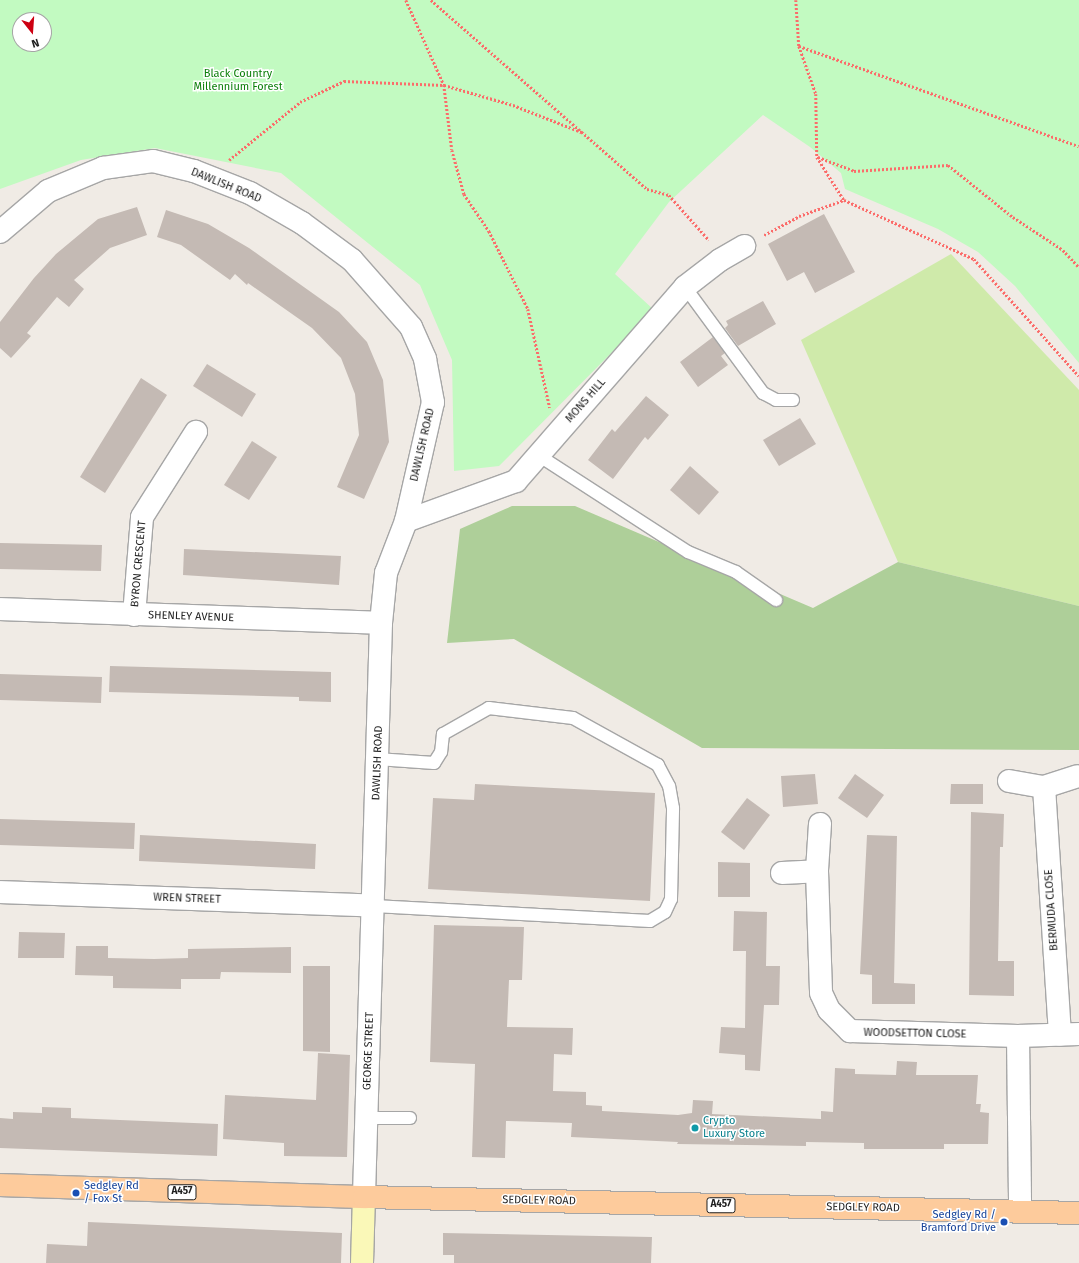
<!DOCTYPE html>
<html>
<head>
<meta charset="utf-8">
<style>
  body { margin:0 }
  #map { position:relative; width:1079px; height:1263px; overflow:hidden; background:#f0ebe5; font-family:"Fira Sans",sans-serif }
  div>[style] { position:absolute }
  .grass>* { inset:0; background:#cfeaaa }
  .forest>* { inset:0; background:#aecf99 }
  .park>* { inset:0; background:#c2fac1 }
  .building>* { inset:0; background:#c4bab4 }
  .path>* { height:2.5px; margin-top:-1.25px; transform-origin:0; background:repeating-linear-gradient(90deg,#fb6c6a 0 2px,transparent 0 4px) }
  .roads { filter:drop-shadow(1px 0 #a6a6a6) drop-shadow(-1px 0 #a6a6a6) drop-shadow(0 1px #a6a6a6) drop-shadow(0 -1px #a6a6a6) }
  .lane>* { height:12px; margin:-6px; padding:0 6px; transform-origin:6px; border-radius:6px; background:#fff }
  .street>* { height:22px; margin:-11px; padding:0 11px; transform-origin:11px; border-radius:11px; background:#fff }
  .secondary>* { height:22px; margin:-11px; padding:0 11px; transform-origin:11px; border-radius:11px; background:#faf8b8 }
  .primary>* { height:22px; margin:-11px; padding:0 11px; transform-origin:11px; border-radius:11px; background:#fdcb9c }
  .dots>* { width:11px; height:11px; translate:-50% -50%; box-sizing:border-box; border:2px solid #fff; border-radius:50% }
  span { translate:-50% -50%; white-space:nowrap; text-align:center; line-height:1.15; -webkit-text-stroke:3px #fff; paint-order:stroke }
  .shield-label span { padding:1px 3px; background:#fff; border:1px solid; border-radius:3px; -webkit-text-stroke-width:0 }
  .shield-label { font-size:10px; color:#1f1f1f; font-weight:700 }
  .park-label { font-size:11px; color:#0b7f0a }
  .street-label { font-size:11px; color:#1f1f1f }
  .culture-label { font-size:11px; color:#0d838f }
  .left { translate:0 -50%; text-align:left }
  .transit-label { font-size:11px; color:#164399 }
  .right { translate:-100% -50%; text-align:right }
  .north { position:absolute; left:12px; top:12px; width:40px; height:40px; box-sizing:border-box; background:#fff; border:1px solid #a5a5a5; border-radius:50%; rotate:163deg; font-size:11px; font-weight:700; line-height:16px; text-align:center; color:#1f1f1f }
  .north::after { content:''; display:block; margin:auto; width:14px; height:18px; background:#cd0012; clip-path:polygon(50% 0,100% 100%,50% 72%,0 100%) }
</style>
</head>
<body>
<div id="map">
  <div class="grass">
    <i style="clip-path:polygon(951px 254px,1079px 390px,1079px 606px,898px 562px,801px 340px)"></i>
  </div>
  <div class="forest">
    <i style="clip-path:polygon(512px 506px,575px 506px,813px 608px,898px 562px,1079px 606px,1079px 750px,702px 748px,514px 639px,447px 643px,460px 529px)"></i>
  </div>
  <div class="park">
    <i style="clip-path:polygon(evenodd,0 0,1079px 0,1079px 363px,1015px 286px,978px 252px,938px 229px,845px 189px,841px 173px,810px 147px,763px 115px,669px 202px,615px 274px,654px 310px,499px 466px,454px 471px,452px 360px,420px 285px,281px 173px,155px 148px,81px 160px,0 189px,0 0,20px 20px,44px 20px,44px 44px,20px 44px,20px 20px)"></i>
  </div>
  <div class="building">
    <i style="clip-path:polygon(137px 207px,147px 235px,110px 248px,74px 280px,84px 289px,69px 307px,57px 297px,27px 333px,31px 336px,11px 358px,0 348px,0 322px,34px 278px,56px 254px,98px 219px)"></i>
    <i style="clip-path:polygon(166px 210px,208px 224px,249px 248px,339px 312px,367px 342px,383px 380px,389px 442px,364px 499px,337px 487px,359px 435px,355px 394px,341px 358px,312px 328px,248px 283px,247px 285px,235px 274px,230px 280px,181px 245px,157px 237px)"></i>
    <i style="clip-path:polygon(824px 214px,855px 272px,815px 293px,804px 272px,787px 281px,768px 244px)"></i>
    <i style="clip-path:polygon(763px 301px,776px 324px,738px 346px,725px 328px,728px 325px,726px 321px)"></i>
    <i style="clip-path:polygon(713px 337px,725px 353px,721px 356px,728px 365px,698px 387px,680px 362px)"></i>
    <i style="clip-path:polygon(207px 364px,256px 394px,242px 417px,193px 386px)"></i>
    <i style="clip-path:polygon(141px 378px,167px 395px,105px 493px,80px 477px)"></i>
    <i style="clip-path:polygon(646px 396px,669px 415px,648px 440px,645px 437px,613px 479px,588px 460px,612px 429px,615px 432px)"></i>
    <i style="clip-path:polygon(800px 418px,816px 444px,779px 466px,763px 440px)"></i>
    <i style="clip-path:polygon(252px 441px,277px 457px,249px 500px,224px 485px)"></i>
    <i style="clip-path:polygon(690px 466px,719px 492px,699px 515px,670px 490px)"></i>
    <i style="clip-path:polygon(0 543px,102px 545px,101px 571px,0 569px)"></i>
    <i style="clip-path:polygon(184px 549px,341px 556px,339px 585px,183px 575px)"></i>
    <i style="clip-path:polygon(110px 666px,331px 672px,331px 702px,299px 701px,299px 697px,109px 692px)"></i>
    <i style="clip-path:polygon(0 674px,102px 677px,101px 703px,0 700px)"></i>
    <i style="clip-path:polygon(815px 774px,818px 804px,783px 807px,781px 776px)"></i>
    <i style="clip-path:polygon(855px 774px,884px 795px,867px 818px,838px 798px)"></i>
    <i style="clip-path:polygon(475px 784px,655px 793px,650px 901px,428px 889px,433px 798px,474px 800px)"></i>
    <i style="clip-path:polygon(951px 784px,983px 784px,983px 804px,950px 804px)"></i>
    <i style="clip-path:polygon(747px 798px,770px 815px,744px 850px,721px 832px)"></i>
    <i style="clip-path:polygon(971px 812px,1004px 814px,1003px 847px,1000px 847px,998px 961px,1014px 961px,1014px 996px,969px 995px)"></i>
    <i style="clip-path:polygon(0 819px,135px 823px,134px 849px,0 845px)"></i>
    <i style="clip-path:polygon(140px 835px,316px 844px,315px 869px,139px 861px)"></i>
    <i style="clip-path:polygon(867px 835px,897px 836px,894px 983px,915px 984px,915px 1004px,872px 1004px,872px 975px,860px 974px)"></i>
    <i style="clip-path:polygon(718px 862px,750px 863px,750px 897px,718px 897px)"></i>
    <i style="clip-path:polygon(734px 911px,767px 912px,766px 966px,780px 966px,779px 1005px,764px 1005px,760px 1071px,745px 1070px,745px 1055px,719px 1053px,721px 1027px,745px 1028px,746px 951px,733px 951px)"></i>
    <i style="clip-path:polygon(434px 925px,524px 927px,522px 980px,509px 980px,507px 1027px,573px 1028px,572px 1055px,554px 1054px,553px 1091px,586px 1092px,586px 1105px,602px 1106px,602px 1111px,678px 1115px,692px 1113px,693px 1100px,713px 1101px,712px 1114px,821px 1119px,821px 1111px,833px 1112px,835px 1068px,855px 1069px,855px 1074px,896px 1075px,897px 1061px,917px 1062px,916px 1075px,978px 1075px,976px 1104px,981px 1104px,980px 1112px,989px 1113px,988px 1144px,944px 1144px,944px 1149px,864px 1149px,864px 1143px,806px 1142px,806px 1146px,677px 1144px,678px 1142px,571px 1137px,572px 1123px,506px 1121px,505px 1158px,472px 1157px,475px 1064px,430px 1062px)"></i>
    <i style="clip-path:polygon(19px 932px,65px 933px,64px 958px,18px 958px)"></i>
    <i style="clip-path:polygon(76px 946px,108px 946px,108px 958px,154px 959px,188px 958px,188px 949px,291px 947px,291px 973px,221px 972px,220px 979px,181px 979px,181px 989px,113px 988px,113px 976px,75px 975px)"></i>
    <i style="clip-path:polygon(303px 966px,330px 966px,330px 1052px,303px 1051px)"></i>
    <i style="clip-path:polygon(318px 1053px,350px 1055px,347px 1157px,284px 1156px,284px 1143px,223px 1139px,225px 1095px,316px 1100px)"></i>
    <i style="clip-path:polygon(42px 1107px,71px 1108px,71px 1118px,218px 1124px,217px 1156px,0 1148px,0 1118px,13px 1119px,13px 1112px,42px 1113px)"></i>
    <i style="clip-path:polygon(88px 1222px,342px 1233px,341px 1263px,46px 1263px,47px 1244px,87px 1246px)"></i>
    <i style="clip-path:polygon(443px 1233px,652px 1237px,651px 1263px,454px 1263px,454px 1255px,443px 1255px)"></i>
  </div>
  <div class="path">
    <i style="left:406px;top:0;width:93px;rotate:65.9deg"></i>
    <i style="left:444px;top:85px;width:65px;rotate:83deg"></i>
    <i style="left:452px;top:150px;width:46px;rotate:74.7deg"></i>
    <i style="left:464px;top:194px;width:45px;rotate:56deg"></i>
    <i style="left:489px;top:231px;width:87px;rotate:63.4deg"></i>
    <i style="left:528px;top:309px;width:101px;rotate:77.5deg"></i>
    <i style="left:431px;top:0;width:287px;rotate:41.2deg"></i>
    <i style="left:647px;top:189px;width:23px;rotate:15deg"></i>
    <i style="left:669px;top:195px;width:60px;rotate:48.4deg"></i>
    <i style="left:796px;top:0;width:46px;rotate:86.3deg"></i>
    <i style="left:799px;top:46px;width:297px;rotate:19.7deg"></i>
    <i style="left:799px;top:46px;width:51px;rotate:70.5deg"></i>
    <i style="left:816px;top:94px;width:63px;rotate:89.1deg"></i>
    <i style="left:817px;top:157px;width:51px;rotate:57.9deg"></i>
    <i style="left:844px;top:200px;width:143px;rotate:24.4deg"></i>
    <i style="left:974px;top:259px;width:157px;rotate:48.1deg"></i>
    <i style="left:818px;top:157px;width:39px;rotate:21deg"></i>
    <i style="left:854px;top:171px;width:94px;rotate:-3.7deg"></i>
    <i style="left:948px;top:165px;width:83px;rotate:38.7deg"></i>
    <i style="left:1013px;top:217px;width:60px;rotate:33.4deg"></i>
    <i style="left:1063px;top:250px;width:23px;rotate:47deg"></i>
    <i style="left:229px;top:160px;width:92px;rotate:-39.2deg"></i>
    <i style="left:300px;top:102px;width:49px;rotate:-25.5deg"></i>
    <i style="left:344px;top:81px;width:100px;rotate:2.3deg"></i>
    <i style="left:444px;top:85px;width:72px;rotate:16.2deg"></i>
    <i style="left:513px;top:105px;width:76px;rotate:21.5deg"></i>
    <i style="left:764px;top:235px;width:40px;rotate:-28deg"></i>
    <i style="left:799px;top:216px;width:48px;rotate:-19.6deg"></i>
  </div>
  <div class="roads">
    <div class="lane">
      <i style="left:685px;top:287px;width:132px;rotate:53.7deg"></i>
      <i style="left:763px;top:393px;width:15px;rotate:28deg"></i>
      <i style="left:776px;top:400px;width:17px"></i>
      <i style="left:538px;top:455px;width:179px;rotate:32.9deg"></i>
      <i style="left:688px;top:552px;width:52px;rotate:22.6deg"></i>
      <i style="left:736px;top:572px;width:49px;rotate:35deg"></i>
      <i style="left:374px;top:906px;width:276px;rotate:3.1deg"></i>
      <i style="left:650px;top:921px;width:17px;rotate:-31deg"></i>
      <i style="left:665px;top:912px;width:14px;rotate:-65deg"></i>
      <i style="left:671px;top:899px;width:91px;rotate:-88.7deg"></i>
      <i style="left:673px;top:808px;width:22px;rotate:-100deg"></i>
      <i style="left:669px;top:786px;width:24px;rotate:-118deg"></i>
      <i style="left:658px;top:765px;width:97px;rotate:-151.1deg"></i>
      <i style="left:573px;top:718px;width:85px;rotate:-173.2deg"></i>
      <i style="left:489px;top:708px;width:53px;rotate:150.5deg"></i>
      <i style="left:443px;top:734px;width:18px;rotate:96deg"></i>
      <i style="left:441px;top:752px;width:13px;rotate:122deg"></i>
      <i style="left:434px;top:763px;width:57px;rotate:-176deg"></i>
      <i style="left:366px;top:1118px;width:44px"></i>
    </div>
    <div class="street">
      <i style="left:0;top:232px;width:63px;rotate:-40.5deg"></i>
      <i style="left:48px;top:191px;width:60px;rotate:-22.7deg"></i>
      <i style="left:103px;top:168px;width:50px;rotate:-8deg"></i>
      <i style="left:153px;top:161px;width:42px;rotate:13.7deg"></i>
      <i style="left:194px;top:171px;width:60px;rotate:21.4deg"></i>
      <i style="left:250px;top:193px;width:60px;rotate:30deg"></i>
      <i style="left:302px;top:223px;width:62px;rotate:36.5deg"></i>
      <i style="left:352px;top:260px;width:89px;rotate:48.6deg"></i>
      <i style="left:411px;top:327px;width:35px;rotate:66deg"></i>
      <i style="left:425px;top:359px;width:44px;rotate:79.5deg"></i>
      <i style="left:433px;top:402px;width:122px;rotate:102.8deg"></i>
      <i style="left:406px;top:521px;width:56px;rotate:111deg"></i>
      <i style="left:386px;top:573px;width:50px;rotate:95.7deg"></i>
      <i style="left:381px;top:623px;width:574px;rotate:91.7deg"></i>
      <i style="left:406px;top:521px;width:117px;rotate:-20deg"></i>
      <i style="left:516px;top:481px;width:257px;rotate:-48.9deg"></i>
      <i style="left:685px;top:287px;width:44px;rotate:-37.6deg"></i>
      <i style="left:720px;top:260px;width:28px;rotate:-30deg"></i>
      <i style="left:0;top:609px;width:381px;rotate:2.1deg"></i>
      <i style="left:134px;top:615px;width:98px;rotate:-85.3deg"></i>
      <i style="left:142px;top:517px;width:101px;rotate:-57.6deg"></i>
      <i style="left:1009px;top:781px;width:36px;rotate:10deg"></i>
      <i style="left:1044px;top:787px;width:35px;rotate:-18deg"></i>
      <i style="left:1044px;top:787px;width:248px;rotate:86.3deg"></i>
      <i style="left:820px;top:824px;width:47px;rotate:93.7deg"></i>
      <i style="left:817px;top:871px;width:122px;rotate:88.1deg"></i>
      <i style="left:821px;top:993px;width:19px;rotate:65deg"></i>
      <i style="left:829px;top:1010px;width:30px;rotate:45deg"></i>
      <i style="left:850px;top:1031px;width:168px;rotate:1.7deg"></i>
      <i style="left:1018px;top:1036px;width:61px;rotate:-1.9deg"></i>
      <i style="left:782px;top:873px;width:35px;rotate:-3deg"></i>
      <i style="left:0;top:892px;width:374px;rotate:2.1deg"></i>
      <i style="left:1018px;top:1036px;width:175px;rotate:89.3deg"></i>
    </div>
    <div class="secondary">
      <i style="left:362px;top:1263px;width:66px;rotate:-88.3deg"></i>
    </div>
    <div class="primary">
      <i style="left:0;top:1185px;width:364px;rotate:1.9deg"></i>
      <i style="left:364px;top:1197px;width:715px;rotate:1.28deg"></i>
    </div>
  </div>
  <div class="dots">
    <i style="left:695px;top:1128px;background:#0f9aa8"></i>
    <i style="left:76px;top:1193px;background:#1a4fb4"></i>
    <i style="left:1004px;top:1222px;background:#1a4fb4"></i>
  </div>
  <div class="shield-label">
    <span style="left:182px;top:1192px">A457</span>
    <span style="left:721px;top:1205px">A457</span>
  </div>
  <div class="park-label">
    <span style="left:238px;top:81px">Black Country<br>Millennium Forest</span>
  </div>
  <div class="street-label">
    <span style="left:226px;top:186px;rotate:22deg">DAWLISH ROAD</span>
    <span style="left:586px;top:401px;rotate:-49deg">MONS HILL</span>
    <span style="left:423px;top:445px;rotate:-77deg">DAWLISH ROAD</span>
    <span style="left:139px;top:564px;rotate:-85deg">BYRON CRESCENT</span>
    <span style="left:191px;top:617px;rotate:2deg">SHENLEY AVENUE</span>
    <span style="left:378px;top:763px;rotate:-88deg">DAWLISH ROAD</span>
    <span style="left:187px;top:899px;rotate:2deg">WREN STREET</span>
    <span style="left:1052px;top:910px;rotate:-94deg">BERMUDA CLOSE</span>
    <span style="left:915px;top:1034px;rotate:1deg">WOODSETTON CLOSE</span>
    <span style="left:369px;top:1051px;rotate:-88deg">GEORGE STREET</span>
    <span style="left:539px;top:1201px;rotate:1deg">SEDGLEY ROAD</span>
    <span style="left:863px;top:1208px;rotate:1deg">SEDGLEY ROAD</span>
  </div>
  <div class="culture-label">
    <span class="left" style="left:703px;top:1128px">Crypto<br>Luxury Store</span>
  </div>
  <div class="transit-label">
    <span class="left" style="left:84px;top:1193px">Sedgley Rd<br>/ Fox St</span>
    <span class="right" style="left:996px;top:1222px">Sedgley Rd /<br>Bramford Drive</span>
  </div>
  <div class="north">N</div>
</div>
</body>
</html>
